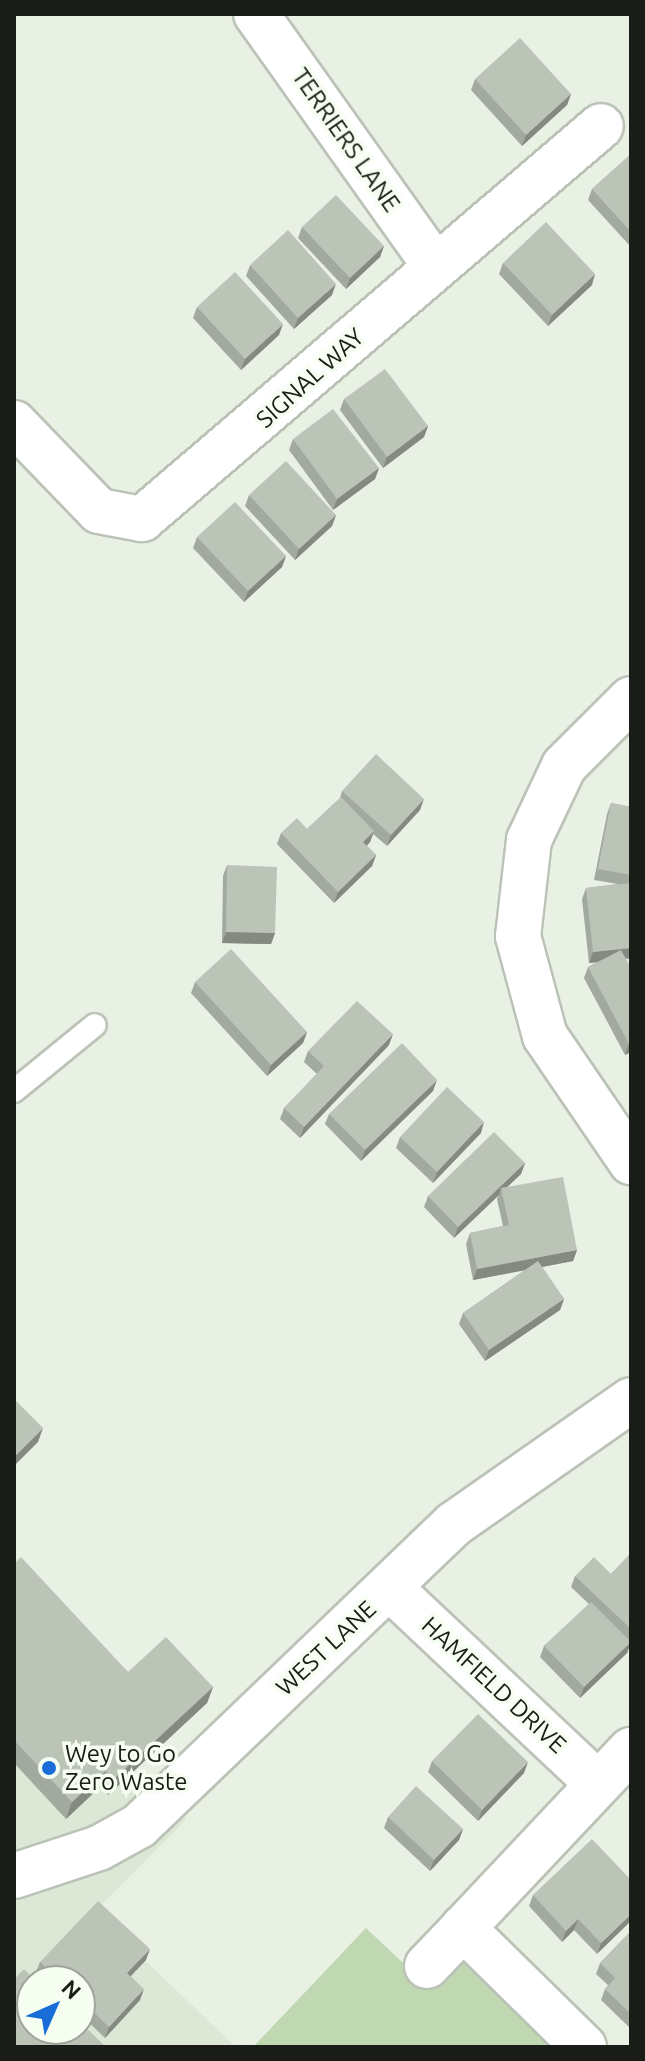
<!DOCTYPE html>
<html>
<head>
<meta charset="utf-8">
<style>
  body { margin:0 }
  #map { position:relative; width:645px; height:2061px; overflow:hidden; background:#e9f0e4; font-family:Ubuntu,sans-serif }
  div>[style] { position:absolute }
  .built>* { inset:0; background:#dce8d5 }
  .green>* { inset:0; background:#c0d8b2 }
  .roads { filter:drop-shadow(2px 0 #bbc3b7) drop-shadow(-2px 0 #bbc3b7) drop-shadow(0 2px #bbc3b7) drop-shadow(0 -2px #bbc3b7) }
  .lane>* { height:22px; margin:-11px; padding:0 11px; transform-origin:11px; border-radius:11px; background:#fff }
  .street>* { height:44px; margin:-22px; padding:0 22px; transform-origin:22px; border-radius:22px; background:#fff }
  .secondary>* { height:44px; margin:-22px; padding:0 22px; transform-origin:22px; border-radius:22px; background:#fff }
  .wall>* { inset:0; background:#a2a99e }
  .shaded-wall>* { inset:0; background:#848981 }
  .building>* { inset:0; background:#bcc4b8 }
  .dots>* { width:22px; height:22px; translate:-50% -50%; box-sizing:border-box; border:4px solid #f6fef1; border-radius:50% }
  span { translate:-50% -50%; white-space:nowrap; text-align:center; line-height:1.15; -webkit-text-stroke:7px #f6fef1; paint-order:stroke }
  .street-label { font-size:24px; color:#191c17 }
  .poi-label { font-size:24px; color:#191c17 }
  .left { translate:0 -50%; text-align:left }
  .frame { position:absolute; inset:0; border:16px solid #191c17; pointer-events:none }
  .north { position:absolute; left:16px; top:1965px; width:80px; height:80px; box-sizing:border-box; background:#f6fef1; border:2px solid #9ea49a; border-radius:50%; rotate:45deg; font-size:22px; font-weight:700; line-height:32px; text-align:center; color:#191c17 }
  .north::after { content:''; display:block; margin:auto; width:28px; height:36px; background:#186dd7; clip-path:polygon(50% 0,100% 100%,50% 72%,0 100%) }
</style>
</head>
<body>
<div id="map">
  <div class="built">
    <i style="clip-path:polygon(evenodd,14px 1638px,186px 1820px,94px 1912px,236px 2047px,14px 2047px,14px 1638px,32px 1981px,80px 1981px,80px 2029px,32px 2029px,32px 1981px)"></i>
  </div>
  <div class="green">
    <i style="clip-path:polygon(366px 1928px,423px 1982px,464px 1957px,557px 2047px,253px 2047px)"></i>
  </div>
  <div class="roads">
    <div class="lane">
      <i style="left:14px;top:1091px;width:104px;rotate:-39.2deg"></i>
    </div>
    <div class="street">
      <i style="left:256px;top:14px;width:309px;rotate:54.6deg"></i>
      <i style="left:14px;top:423px;width:122px;rotate:46deg"></i>
      <i style="left:99px;top:511px;width:44px;rotate:10.5deg"></i>
      <i style="left:142px;top:519px;width:604px;rotate:-40.57deg"></i>
      <i style="left:631px;top:699px;width:95px;rotate:135deg"></i>
      <i style="left:564px;top:766px;width:82px;rotate:115.3deg"></i>
      <i style="left:529px;top:840px;width:97px;rotate:96.5deg"></i>
      <i style="left:518px;top:936px;width:104px;rotate:74.9deg"></i>
      <i style="left:545px;top:1036px;width:153px;rotate:55.7deg"></i>
      <i style="left:390px;top:1588px;width:284px;rotate:43.3deg"></i>
      <i style="left:427px;top:1966px;width:52px;rotate:-46.5deg"></i>
      <i style="left:584px;top:2047px;width:170px;rotate:-135.5deg"></i>
      <i style="left:463px;top:1928px;width:245px;rotate:-46.7deg"></i>
    </div>
    <div class="secondary">
      <i style="left:14px;top:1876px;width:89px;rotate:-18.2deg"></i>
      <i style="left:99px;top:1848px;width:46px;rotate:-28.8deg"></i>
      <i style="left:139px;top:1826px;width:436px;rotate:-43.8deg"></i>
      <i style="left:454px;top:1524px;width:216px;rotate:-35deg"></i>
    </div>
  </div>
  <div class="wall">
    <i style="clip-path:polygon(475px 79px,571px 94px,567px 105px,522px 146px,471px 90px)"></i>
    <i style="clip-path:polygon(631px 154px,631px 247px,588px 200px,592px 189px)"></i>
    <i style="clip-path:polygon(302px 227px,384px 246px,380px 257px,346px 289px,298px 238px)"></i>
    <i style="clip-path:polygon(503px 263px,592px 285px,548px 326px,499px 274px)"></i>
    <i style="clip-path:polygon(250px 265px,332px 295px,294px 329px,246px 276px)"></i>
    <i style="clip-path:polygon(197px 307px,279px 335px,241px 370px,193px 318px)"></i>
    <i style="clip-path:polygon(344px 399px,428px 426px,424px 437px,383px 468px,340px 410px)"></i>
    <i style="clip-path:polygon(293px 439px,379px 468px,375px 479px,333px 510px,289px 450px)"></i>
    <i style="clip-path:polygon(249px 495px,336px 515px,332px 526px,295px 560px,245px 506px)"></i>
    <i style="clip-path:polygon(197px 537px,286px 556px,282px 567px,244px 602px,193px 548px)"></i>
    <i style="clip-path:polygon(342px 791px,420px 810px,387px 846px,373px 834px,370px 842px,367px 846px,376px 855px,372px 866px,334px 903px,277px 844px,281px 833px,307px 829px,340px 798px)"></i>
    <i style="clip-path:polygon(611px 803px,631px 807px,631px 958px,626px 959px,631px 1052px,625px 1055px,584px 978px,588px 967px,597px 962px,589px 963px,582px 899px,586px 888px,618px 884px,594px 880px,607px 814px)"></i>
    <i style="clip-path:polygon(227px 865px,275px 933px,271px 944px,222px 943px,223px 876px)"></i>
    <i style="clip-path:polygon(195px 982px,307px 1032px,303px 1043px,267px 1076px,191px 993px)"></i>
    <i style="clip-path:polygon(389px 1045px,300px 1138px,280px 1119px,284px 1108px,317px 1074px,304px 1062px,308px 1051px)"></i>
    <i style="clip-path:polygon(433px 1091px,361px 1161px,325px 1124px,329px 1114px)"></i>
    <i style="clip-path:polygon(481px 1133px,433px 1183px,396px 1148px,400px 1137px)"></i>
    <i style="clip-path:polygon(525px 1163px,521px 1174px,507px 1187px,577px 1250px,573px 1261px,542px 1267px,564px 1299px,560px 1310px,485px 1361px,459px 1324px,463px 1313px,525px 1270px,473px 1280px,466px 1244px,470px 1233px,503px 1226px,497px 1199px,499px 1195px,454px 1238px,424px 1207px,428px 1196px)"></i>
    <i style="clip-path:polygon(631px 1553px,631px 1644px,627px 1653px,580px 1698px,540px 1657px,544px 1646px,589px 1604px,571px 1587px,575px 1576px,611px 1574px)"></i>
    <i style="clip-path:polygon(14px 1564px,128px 1672px,213px 1687px,207px 1703px,108px 1795px,100px 1787px,66px 1819px,14px 1763px)"></i>
    <i style="clip-path:polygon(432px 1761px,524px 1773px,478px 1821px,428px 1772px)"></i>
    <i style="clip-path:polygon(388px 1817px,463px 1829px,459px 1840px,430px 1871px,384px 1828px)"></i>
    <i style="clip-path:polygon(631px 1880px,597px 1954px,574px 1930px,562px 1942px,529px 1906px,533px 1895px)"></i>
    <i style="clip-path:polygon(631px 1931px,631px 2029px,601px 2000px,605px 1989px,608px 1985px,596px 1974px,600px 1963px)"></i>
    <i style="clip-path:polygon(146px 1960px,131px 1976px,140px 2000px,105px 2038px,80px 2014px,80px 1981px,45px 1981px,36px 1972px,40px 1962px)"></i>
  </div>
  <div class="shaded-wall">
    <i style="clip-path:polygon(571px 94px,567px 105px,522px 146px,526px 135px)"></i>
    <i style="clip-path:polygon(384px 246px,380px 257px,346px 289px,350px 278px)"></i>
    <i style="clip-path:polygon(595px 274px,592px 285px,548px 326px,552px 315px)"></i>
    <i style="clip-path:polygon(336px 284px,332px 295px,294px 329px,298px 318px)"></i>
    <i style="clip-path:polygon(283px 324px,279px 335px,241px 370px,245px 359px)"></i>
    <i style="clip-path:polygon(428px 426px,424px 437px,383px 468px,387px 457px)"></i>
    <i style="clip-path:polygon(379px 468px,375px 479px,333px 510px,337px 499px)"></i>
    <i style="clip-path:polygon(336px 515px,332px 526px,295px 560px,299px 549px)"></i>
    <i style="clip-path:polygon(286px 556px,282px 567px,244px 602px,248px 591px)"></i>
    <i style="clip-path:polygon(424px 799px,420px 810px,387px 846px,391px 835px)"></i>
    <i style="clip-path:polygon(374px 831px,370px 842px,359px 853px,363px 842px)"></i>
    <i style="clip-path:polygon(376px 855px,372px 866px,334px 903px,338px 892px)"></i>
    <i style="clip-path:polygon(226px 932px,275px 933px,271px 944px,222px 943px)"></i>
    <i style="clip-path:polygon(631px 948px,631px 958px,589px 963px,593px 952px)"></i>
    <i style="clip-path:polygon(307px 1032px,303px 1043px,267px 1076px,271px 1065px)"></i>
    <i style="clip-path:polygon(393px 1034px,389px 1045px,300px 1138px,304px 1127px)"></i>
    <i style="clip-path:polygon(631px 1043px,631px 1052px,625px 1055px,629px 1044px)"></i>
    <i style="clip-path:polygon(437px 1080px,433px 1091px,361px 1161px,365px 1150px)"></i>
    <i style="clip-path:polygon(484px 1122px,481px 1133px,433px 1183px,437px 1172px)"></i>
    <i style="clip-path:polygon(525px 1163px,521px 1174px,502px 1192px,501px 1188px,499px 1195px,454px 1238px,458px 1227px)"></i>
    <i style="clip-path:polygon(577px 1250px,573px 1261px,473px 1280px,477px 1269px)"></i>
    <i style="clip-path:polygon(564px 1299px,560px 1310px,485px 1361px,489px 1350px)"></i>
    <i style="clip-path:polygon(43px 1428px,38px 1442px,14px 1466px,14px 1457px)"></i>
    <i style="clip-path:polygon(631px 1642px,627px 1653px,580px 1698px,584px 1687px)"></i>
    <i style="clip-path:polygon(213px 1687px,207px 1703px,108px 1795px,114px 1779px)"></i>
    <i style="clip-path:polygon(528px 1762px,524px 1773px,478px 1821px,482px 1810px)"></i>
    <i style="clip-path:polygon(106px 1771px,100px 1787px,66px 1819px,72px 1802px)"></i>
    <i style="clip-path:polygon(463px 1829px,459px 1840px,430px 1871px,434px 1860px)"></i>
    <i style="clip-path:polygon(631px 1914px,631px 1921px,597px 1954px,601px 1943px)"></i>
    <i style="clip-path:polygon(578px 1919px,574px 1930px,562px 1942px,566px 1931px)"></i>
    <i style="clip-path:polygon(150px 1949px,146px 1960px,123px 1984px,127px 1973px)"></i>
    <i style="clip-path:polygon(144px 1989px,140px 2000px,105px 2038px,109px 2027px)"></i>
  </div>
  <div class="building">
    <i style="clip-path:polygon(520px 38px,571px 94px,526px 135px,475px 79px)"></i>
    <i style="clip-path:polygon(631px 154px,631px 232px,592px 189px)"></i>
    <i style="clip-path:polygon(336px 195px,384px 246px,350px 278px,302px 227px)"></i>
    <i style="clip-path:polygon(546px 222px,595px 274px,552px 315px,503px 263px)"></i>
    <i style="clip-path:polygon(288px 230px,336px 284px,298px 318px,250px 265px)"></i>
    <i style="clip-path:polygon(235px 272px,283px 324px,245px 359px,197px 307px)"></i>
    <i style="clip-path:polygon(385px 369px,428px 426px,387px 457px,344px 399px)"></i>
    <i style="clip-path:polygon(333px 409px,379px 468px,337px 499px,293px 439px)"></i>
    <i style="clip-path:polygon(286px 461px,336px 515px,299px 549px,249px 495px)"></i>
    <i style="clip-path:polygon(235px 502px,286px 556px,248px 591px,197px 537px)"></i>
    <i style="clip-path:polygon(376px 754px,424px 799px,391px 835px,342px 791px)"></i>
    <i style="clip-path:polygon(341px 797px,374px 831px,363px 842px,376px 855px,338px 892px,281px 833px,297px 818px,307px 829px)"></i>
    <i style="clip-path:polygon(611px 803px,631px 807px,631px 875px,598px 869px)"></i>
    <i style="clip-path:polygon(227px 865px,277px 867px,275px 933px,226px 932px)"></i>
    <i style="clip-path:polygon(631px 883px,631px 948px,593px 952px,586px 888px)"></i>
    <i style="clip-path:polygon(231px 949px,307px 1032px,271px 1065px,195px 982px)"></i>
    <i style="clip-path:polygon(621px 950px,630px 966px,631px 965px,631px 1043px,629px 1044px,588px 967px)"></i>
    <i style="clip-path:polygon(357px 1001px,393px 1034px,304px 1127px,284px 1108px,324px 1066px,308px 1051px)"></i>
    <i style="clip-path:polygon(402px 1043px,437px 1080px,365px 1150px,329px 1114px)"></i>
    <i style="clip-path:polygon(447px 1087px,484px 1122px,437px 1172px,400px 1137px)"></i>
    <i style="clip-path:polygon(494px 1132px,525px 1163px,458px 1227px,428px 1196px)"></i>
    <i style="clip-path:polygon(563px 1177px,577px 1250px,477px 1269px,470px 1233px,509px 1225px,501px 1188px)"></i>
    <i style="clip-path:polygon(538px 1261px,564px 1299px,489px 1350px,463px 1313px)"></i>
    <i style="clip-path:polygon(14px 1399px,43px 1428px,14px 1457px)"></i>
    <i style="clip-path:polygon(631px 1553px,631px 1629px,575px 1576px,594px 1557px,611px 1574px)"></i>
    <i style="clip-path:polygon(21px 1557px,128px 1672px,166px 1637px,213px 1687px,114px 1779px,106px 1771px,72px 1802px,14px 1740px,14px 1564px)"></i>
    <i style="clip-path:polygon(591px 1602px,631px 1642px,584px 1687px,544px 1646px)"></i>
    <i style="clip-path:polygon(478px 1714px,528px 1762px,482px 1810px,432px 1761px)"></i>
    <i style="clip-path:polygon(416px 1786px,463px 1829px,434px 1860px,388px 1817px)"></i>
    <i style="clip-path:polygon(592px 1839px,631px 1880px,631px 1914px,601px 1943px,578px 1919px,566px 1931px,533px 1895px)"></i>
    <i style="clip-path:polygon(98px 1901px,150px 1949px,127px 1973px,144px 1989px,109px 2027px,80px 1999px,80px 1981px,61px 1981px,40px 1962px)"></i>
    <i style="clip-path:polygon(631px 1931px,631px 2014px,605px 1989px,615px 1978px,600px 1963px)"></i>
    <i style="clip-path:polygon(24px 1969px,36px 1981px,32px 1981px,32px 2029px,80px 2029px,80px 2022px,106px 2047px,14px 2047px,14px 1979px)"></i>
  </div>
  <div class="dots">
    <i style="left:49px;top:1768px;background:#186dd7"></i>
  </div>
  <div class="street-label">
    <span style="left:346px;top:140px;rotate:55deg">TERRIERS LANE</span>
    <span style="left:310px;top:378px;rotate:-42deg">SIGNAL WAY</span>
    <span style="left:326px;top:1648px;rotate:-43deg">WEST LANE</span>
    <span style="left:494px;top:1685px;rotate:43deg">HAMFIELD DRIVE</span>
  </div>
  <div class="poi-label">
    <span class="left" style="left:65px;top:1768px">Wey to Go<br>Zero Waste</span>
  </div>
  <div class="frame"></div>
  <div class="north">N</div>
</div>
</body>
</html>
